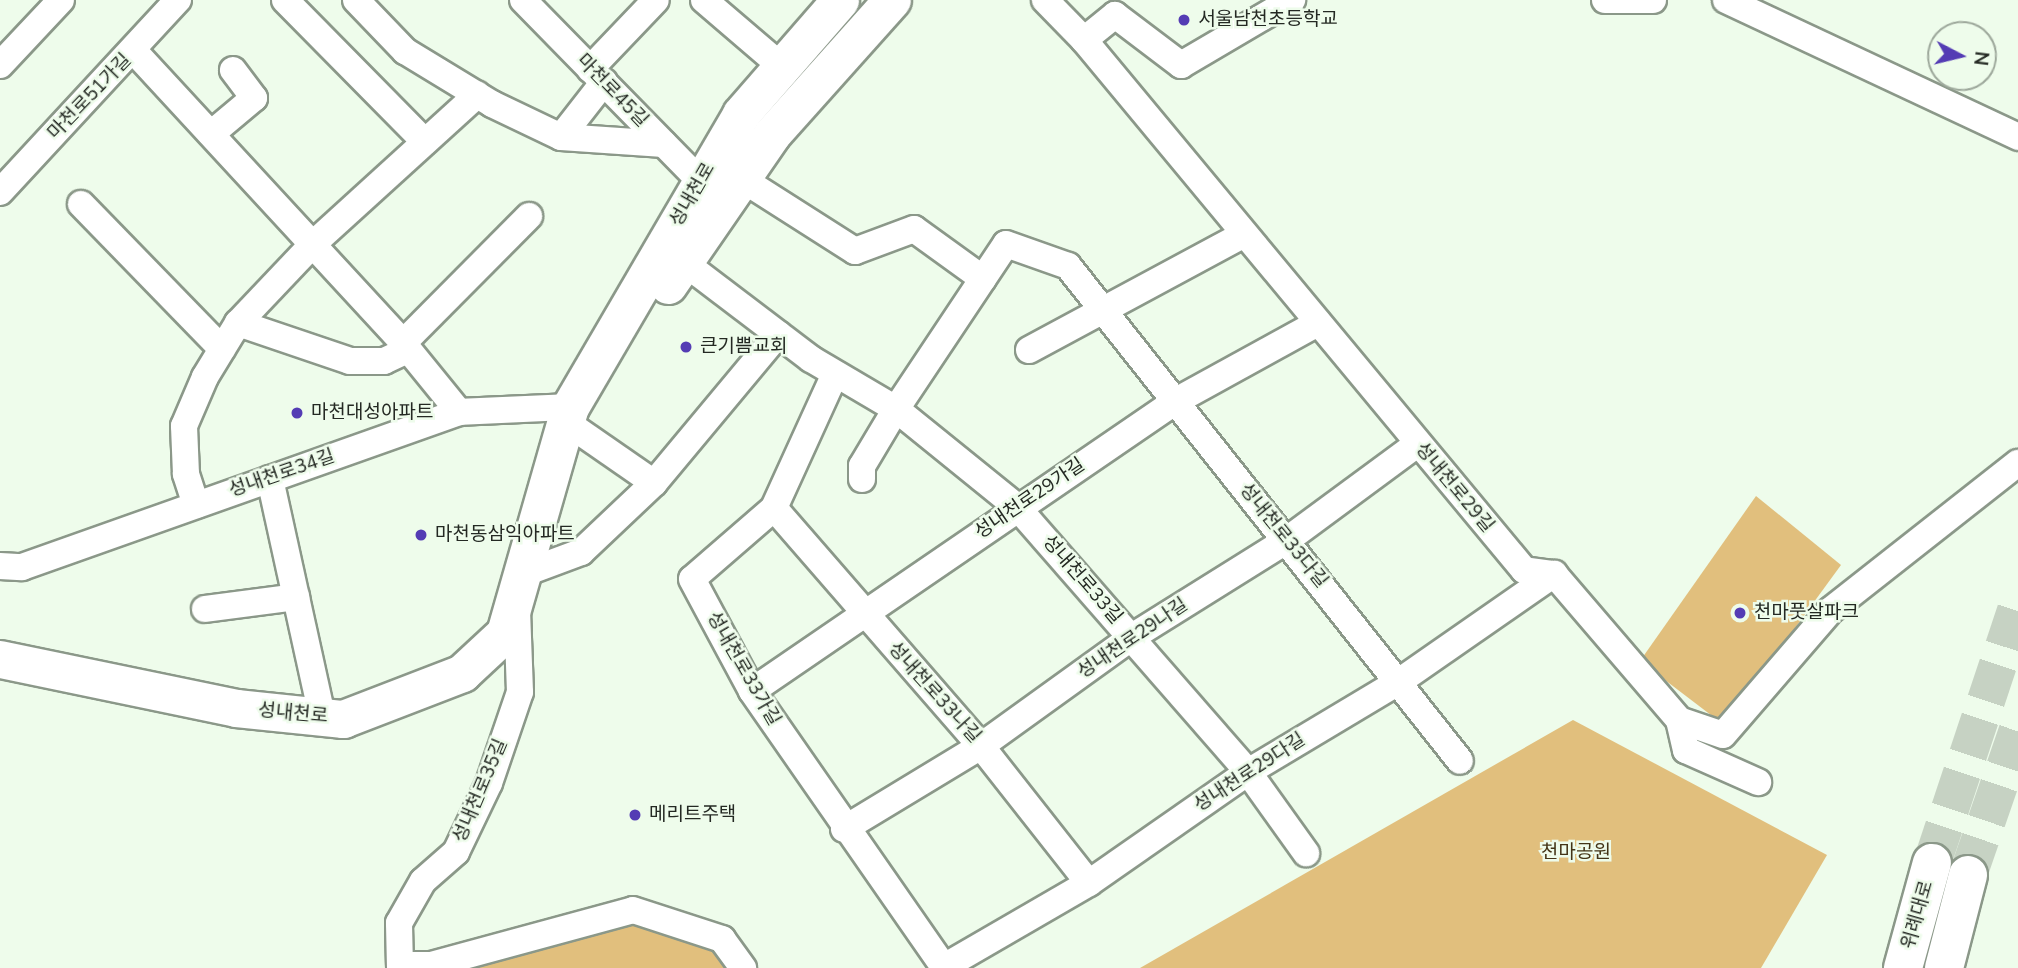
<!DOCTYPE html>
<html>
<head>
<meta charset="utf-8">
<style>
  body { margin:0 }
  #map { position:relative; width:2018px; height:968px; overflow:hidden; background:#eefceb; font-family:"Nunito Sans","Noto Sans KR",sans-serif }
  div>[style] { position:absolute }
  .green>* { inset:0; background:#e1bf7d }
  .primary-tunnel>* { height:38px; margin-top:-19px; transform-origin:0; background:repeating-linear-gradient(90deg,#c6d2c3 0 38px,transparent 0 57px) }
  .roads { filter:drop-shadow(2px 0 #8b9889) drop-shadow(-2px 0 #8b9889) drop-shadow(0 2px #8b9889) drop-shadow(0 -2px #8b9889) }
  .street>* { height:26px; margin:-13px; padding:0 13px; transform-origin:13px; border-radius:13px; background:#fff }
  .secondary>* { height:37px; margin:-18.5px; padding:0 18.5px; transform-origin:18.5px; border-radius:18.5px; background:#fff }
  .primary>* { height:38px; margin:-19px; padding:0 19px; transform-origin:19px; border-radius:19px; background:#fff }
  .dots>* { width:19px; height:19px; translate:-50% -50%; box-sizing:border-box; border:4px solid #eefceb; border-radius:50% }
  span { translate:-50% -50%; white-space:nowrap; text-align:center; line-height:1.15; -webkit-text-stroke:5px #eefceb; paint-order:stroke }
  .poi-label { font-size:19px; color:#242923 }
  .left { translate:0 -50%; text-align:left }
  .street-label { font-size:19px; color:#242923 }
  .park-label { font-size:19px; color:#433416 }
  .north { position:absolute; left:1927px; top:21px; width:70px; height:70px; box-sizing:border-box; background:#eefceb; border:2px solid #9da89b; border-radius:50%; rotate:97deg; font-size:19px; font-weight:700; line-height:28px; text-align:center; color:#242923 }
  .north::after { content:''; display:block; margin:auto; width:24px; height:32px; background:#543cb4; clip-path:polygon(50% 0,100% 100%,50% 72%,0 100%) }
</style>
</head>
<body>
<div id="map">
  <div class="green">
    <i style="clip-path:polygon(1756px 496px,1841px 565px,1724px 725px,1640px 661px)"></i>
    <i style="clip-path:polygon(1573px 720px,1827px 855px,1761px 968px,1140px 968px)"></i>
    <i style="clip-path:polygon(629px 920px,712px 947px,729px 968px,439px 968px)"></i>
  </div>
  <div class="primary-tunnel">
    <i style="left:1932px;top:863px;width:273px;rotate:-71.6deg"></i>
    <i style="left:1968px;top:875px;width:153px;rotate:-71deg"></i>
  </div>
  <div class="roads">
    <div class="street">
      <i style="left:285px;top:0;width:199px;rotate:45.4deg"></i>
      <i style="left:356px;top:0;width:71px;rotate:46.1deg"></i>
      <i style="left:405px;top:51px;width:102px;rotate:31.3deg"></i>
      <i style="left:492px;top:104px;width:76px;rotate:25.6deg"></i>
      <i style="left:561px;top:137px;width:103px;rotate:3.9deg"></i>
      <i style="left:523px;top:0;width:255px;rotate:45.6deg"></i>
      <i style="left:704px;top:0;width:101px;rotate:40.6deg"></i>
      <i style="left:1045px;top:0;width:56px;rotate:45.7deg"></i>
      <i style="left:1084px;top:40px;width:689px;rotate:50.3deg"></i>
      <i style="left:1524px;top:570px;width:30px;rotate:8deg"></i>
      <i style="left:1554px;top:574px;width:192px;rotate:49.4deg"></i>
      <i style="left:1679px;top:720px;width:31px;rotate:77deg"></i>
      <i style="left:1686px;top:750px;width:79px;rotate:24deg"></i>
      <i style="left:1605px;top:0;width:48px"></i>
      <i style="left:1726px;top:0;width:323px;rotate:25.1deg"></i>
      <i style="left:1084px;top:40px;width:40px;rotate:-39deg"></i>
      <i style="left:1115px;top:15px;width:83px;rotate:37.1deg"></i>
      <i style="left:1181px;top:65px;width:129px;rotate:-30.4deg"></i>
      <i style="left:134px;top:51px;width:397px;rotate:47.3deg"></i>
      <i style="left:403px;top:343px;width:89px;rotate:50.9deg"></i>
      <i style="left:0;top:65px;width:89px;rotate:-46.8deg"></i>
      <i style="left:590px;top:69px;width:95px;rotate:-46.3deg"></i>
      <i style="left:211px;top:134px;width:56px;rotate:-39.9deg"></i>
      <i style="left:254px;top:98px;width:35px;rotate:-127deg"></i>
      <i style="left:561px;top:137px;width:70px;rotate:-52deg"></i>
      <i style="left:742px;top:179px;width:134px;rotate:32.5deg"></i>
      <i style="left:855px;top:251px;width:63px;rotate:-20.4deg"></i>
      <i style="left:914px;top:229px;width:85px;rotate:35.9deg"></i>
      <i style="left:0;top:192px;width:262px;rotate:-47.2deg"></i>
      <i style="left:81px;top:204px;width:202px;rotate:45.8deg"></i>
      <i style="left:682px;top:261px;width:162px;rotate:37.2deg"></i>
      <i style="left:811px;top:359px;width:99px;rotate:30.5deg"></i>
      <i style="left:896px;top:409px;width:156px;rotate:39deg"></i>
      <i style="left:1017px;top:507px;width:352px;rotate:48.9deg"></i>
      <i style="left:1248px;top:772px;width:100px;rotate:54.4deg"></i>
      <i style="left:238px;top:323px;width:118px;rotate:18.7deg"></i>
      <i style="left:350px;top:361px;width:34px"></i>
      <i style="left:384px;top:361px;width:26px;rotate:-25deg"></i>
      <i style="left:403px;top:343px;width:179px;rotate:-45.2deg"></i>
      <i style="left:1029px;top:350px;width:244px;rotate:-28.3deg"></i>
      <i style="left:835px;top:374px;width:147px;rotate:114.5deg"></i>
      <i style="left:774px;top:508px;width:108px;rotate:139.1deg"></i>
      <i style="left:692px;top:579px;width:127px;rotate:61.8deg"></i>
      <i style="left:752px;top:691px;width:336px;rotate:55.2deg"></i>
      <i style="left:944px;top:967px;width:168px;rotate:-30.1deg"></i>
      <i style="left:1089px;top:883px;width:194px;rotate:-34.9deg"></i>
      <i style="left:1248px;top:772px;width:177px;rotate:-30.9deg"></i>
      <i style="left:1400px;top:681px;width:188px;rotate:-34.8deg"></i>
      <i style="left:566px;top:422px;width:107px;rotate:34.7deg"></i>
      <i style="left:270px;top:479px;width:243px;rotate:77.6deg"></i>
      <i style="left:862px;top:479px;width:13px;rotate:-90deg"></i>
      <i style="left:862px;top:466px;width:66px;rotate:-59.2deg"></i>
      <i style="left:896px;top:409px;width:198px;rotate:-56.3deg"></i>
      <i style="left:1006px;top:244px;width:66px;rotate:19.5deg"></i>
      <i style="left:1068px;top:266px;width:631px;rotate:51.62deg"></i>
      <i style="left:196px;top:505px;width:33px;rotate:-108deg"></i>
      <i style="left:186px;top:474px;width:48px;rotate:-92.4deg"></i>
      <i style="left:184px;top:426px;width:53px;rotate:-66.8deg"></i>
      <i style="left:205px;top:377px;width:63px;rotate:-58.6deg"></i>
      <i style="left:238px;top:323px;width:109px;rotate:-46.5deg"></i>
      <i style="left:313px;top:244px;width:222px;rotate:-42.3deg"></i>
      <i style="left:774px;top:508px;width:315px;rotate:49deg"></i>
      <i style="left:981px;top:746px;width:174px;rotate:51.8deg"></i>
      <i style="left:0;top:566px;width:22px;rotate:3deg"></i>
      <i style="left:22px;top:567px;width:464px;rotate:-19.5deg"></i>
      <i style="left:459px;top:412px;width:111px;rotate:-2.6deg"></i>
      <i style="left:522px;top:574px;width:63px;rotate:-20.4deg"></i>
      <i style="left:581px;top:552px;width:100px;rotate:-43.4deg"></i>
      <i style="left:654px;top:483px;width:194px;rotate:-50.2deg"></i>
      <i style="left:205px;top:609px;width:92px;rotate:-7.5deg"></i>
      <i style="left:752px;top:691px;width:514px;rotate:-34.37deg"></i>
      <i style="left:1176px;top:401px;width:162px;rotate:-28.8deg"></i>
      <i style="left:1679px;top:720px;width:46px;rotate:18.8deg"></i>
      <i style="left:1723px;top:735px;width:165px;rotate:-49.2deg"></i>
      <i style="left:1831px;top:610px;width:238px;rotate:-38.2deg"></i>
      <i style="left:844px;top:829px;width:160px;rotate:-31.2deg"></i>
      <i style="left:981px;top:746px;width:186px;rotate:-35.8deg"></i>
      <i style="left:1132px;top:637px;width:183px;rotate:-32deg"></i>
      <i style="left:1287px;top:540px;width:162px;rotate:-36.4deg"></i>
      <i style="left:402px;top:965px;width:29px"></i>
      <i style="left:431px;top:965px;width:209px;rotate:-15.2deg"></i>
      <i style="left:633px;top:910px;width:94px;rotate:18deg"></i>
      <i style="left:722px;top:939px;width:36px;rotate:54deg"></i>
      <i style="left:400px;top:968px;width:45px;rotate:-91.3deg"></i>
      <i style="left:399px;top:923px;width:48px;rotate:-60.3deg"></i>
      <i style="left:423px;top:881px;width:44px;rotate:-41.3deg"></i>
      <i style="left:456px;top:852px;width:76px;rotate:-64.4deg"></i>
      <i style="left:489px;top:783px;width:96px;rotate:-71.2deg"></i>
      <i style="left:520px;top:692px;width:83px;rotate:-92.1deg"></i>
    </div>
    <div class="secondary">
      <i style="left:668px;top:285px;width:183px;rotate:-55.4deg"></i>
      <i style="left:772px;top:134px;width:180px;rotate:-48.2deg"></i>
      <i style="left:0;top:659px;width:241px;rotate:11.7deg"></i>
      <i style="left:236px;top:708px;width:108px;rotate:5.9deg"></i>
      <i style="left:343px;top:719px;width:128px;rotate:-21.1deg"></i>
      <i style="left:462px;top:673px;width:59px;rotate:-42.9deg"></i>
      <i style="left:505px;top:633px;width:235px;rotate:-74deg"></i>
      <i style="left:570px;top:407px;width:339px;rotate:-59.7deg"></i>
      <i style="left:741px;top:114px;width:151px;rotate:-49deg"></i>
    </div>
    <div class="primary">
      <i style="left:1903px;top:968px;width:109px;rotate:-74.6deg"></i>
      <i style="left:1944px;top:968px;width:96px;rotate:-75.5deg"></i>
    </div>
  </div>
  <div class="dots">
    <i style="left:1184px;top:20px;background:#543cb4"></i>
    <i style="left:686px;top:347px;background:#543cb4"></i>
    <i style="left:297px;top:413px;background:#543cb4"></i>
    <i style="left:421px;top:535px;background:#543cb4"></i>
    <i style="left:1740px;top:613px;background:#543cb4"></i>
    <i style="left:635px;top:815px;background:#543cb4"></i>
  </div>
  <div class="poi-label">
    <span class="left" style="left:1198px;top:20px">서울남천초등학교</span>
    <span class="left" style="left:700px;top:347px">큰기쁨교회</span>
    <span class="left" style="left:311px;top:413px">마천대성아파트</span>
    <span class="left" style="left:435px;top:535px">마천동삼익아파트</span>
    <span class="left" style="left:1754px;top:613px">천마풋살파크</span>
    <span class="left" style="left:649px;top:815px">메리트주택</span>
  </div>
  <div class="street-label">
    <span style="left:612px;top:91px;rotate:46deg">마천로45길</span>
    <span style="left:90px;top:97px;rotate:-46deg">마천로51가길</span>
    <span style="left:693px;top:195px;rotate:-60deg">성내천로</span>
    <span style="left:282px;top:474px;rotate:-19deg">성내천로34길</span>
    <span style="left:1454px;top:488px;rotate:50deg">성내천로29길</span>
    <span style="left:1030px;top:499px;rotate:-34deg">성내천로29가길</span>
    <span style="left:1283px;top:536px;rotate:51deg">성내천로33다길</span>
    <span style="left:1082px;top:580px;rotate:49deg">성내천로33길</span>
    <span style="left:1133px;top:639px;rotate:-34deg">성내천로29나길</span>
    <span style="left:743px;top:669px;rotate:60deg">성내천로33가길</span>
    <span style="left:934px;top:693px;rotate:48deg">성내천로33나길</span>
    <span style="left:293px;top:714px;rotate:5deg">성내천로</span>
    <span style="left:1250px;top:773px;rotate:-33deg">성내천로29다길</span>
    <span style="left:481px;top:791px;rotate:-67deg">성내천로35길</span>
    <span style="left:1918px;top:915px;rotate:-74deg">위례대로</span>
  </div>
  <div class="park-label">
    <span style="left:1576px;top:853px">천마공원</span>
  </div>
  <div class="north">N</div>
</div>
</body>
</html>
